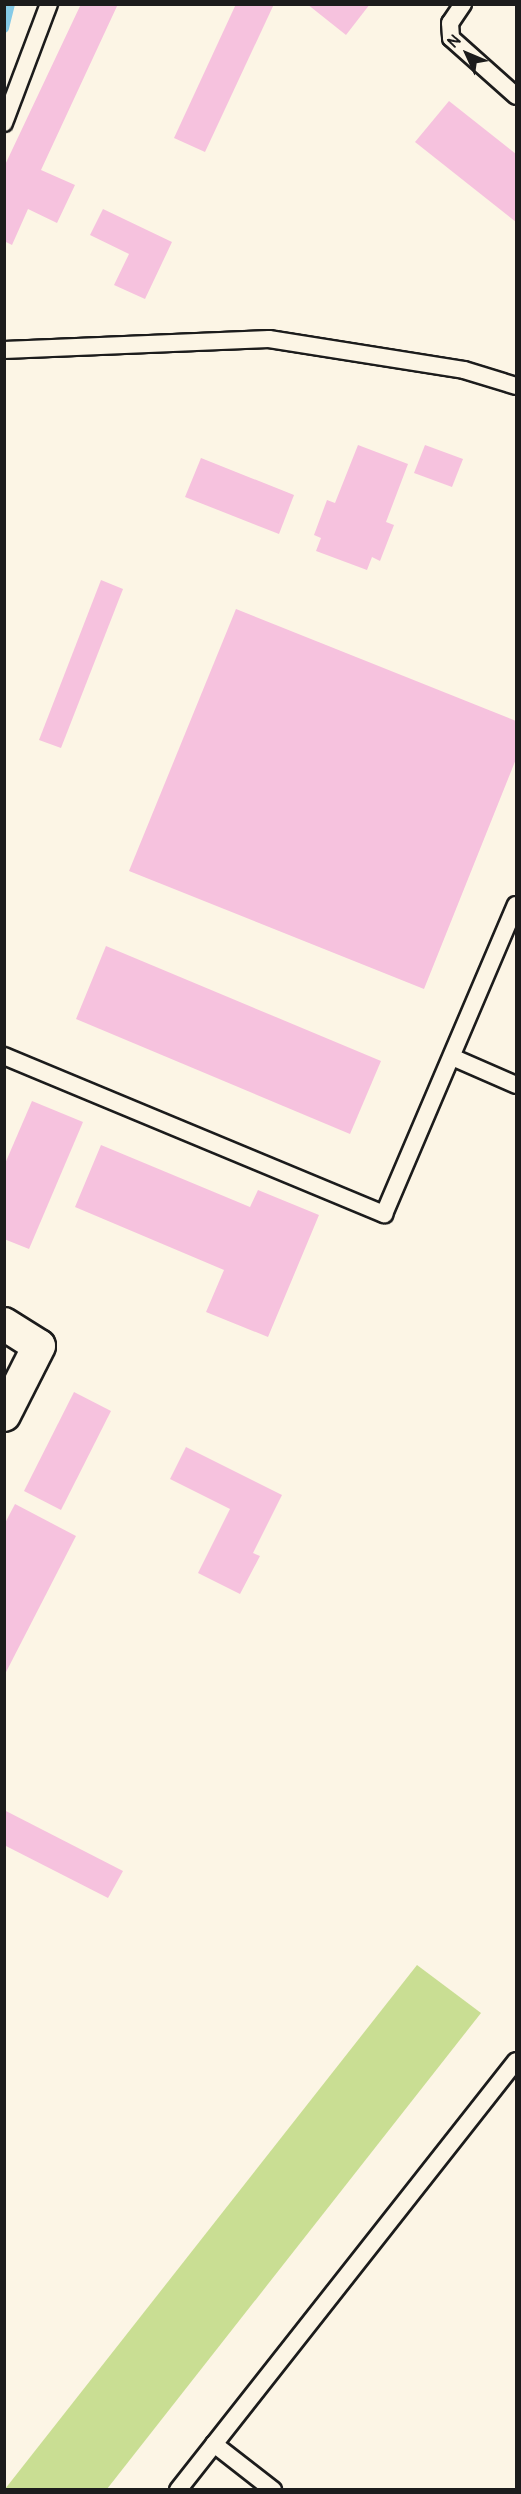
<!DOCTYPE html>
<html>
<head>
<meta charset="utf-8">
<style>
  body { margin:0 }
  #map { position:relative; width:521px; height:2494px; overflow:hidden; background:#fcf5e5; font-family:Pangolin,sans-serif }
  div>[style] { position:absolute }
  .green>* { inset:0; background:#c9de93 }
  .stream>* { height:10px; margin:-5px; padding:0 5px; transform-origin:5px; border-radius:5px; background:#85cae7 }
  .building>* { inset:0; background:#f6c2de }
  .roads { filter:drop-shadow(2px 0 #1c1c1c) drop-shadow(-2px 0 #1c1c1c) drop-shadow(0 2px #1c1c1c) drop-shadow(0 -2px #1c1c1c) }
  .service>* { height:16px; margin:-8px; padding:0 8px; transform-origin:8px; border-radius:8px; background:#fcf5e5 }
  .minor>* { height:32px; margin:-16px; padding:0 16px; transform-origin:16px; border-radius:16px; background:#fcf5e5 }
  span { translate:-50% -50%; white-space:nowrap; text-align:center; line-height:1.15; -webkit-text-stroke:6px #fcf5e5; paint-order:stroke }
  .frame { position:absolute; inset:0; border:6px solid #1c1c1c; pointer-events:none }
  .north { position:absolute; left:437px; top:24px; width:60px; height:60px; -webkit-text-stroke:4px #fcf5e5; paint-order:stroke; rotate:314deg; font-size:16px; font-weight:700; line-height:24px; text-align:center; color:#1c1c1c }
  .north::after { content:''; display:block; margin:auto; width:21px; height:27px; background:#1c1c1c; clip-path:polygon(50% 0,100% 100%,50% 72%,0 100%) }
</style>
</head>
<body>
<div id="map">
  <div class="green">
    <i style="clip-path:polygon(417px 1965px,481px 2013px,107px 2489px,5px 2489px)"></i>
  </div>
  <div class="stream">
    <i style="left:4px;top:28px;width:25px;rotate:-76deg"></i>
  </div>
  <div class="building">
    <i style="clip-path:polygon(81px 4px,118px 4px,41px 170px,75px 185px,57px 223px,28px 209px,12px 245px,4px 241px,4px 167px)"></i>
    <i style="clip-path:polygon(236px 4px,274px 4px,205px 152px,174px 138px)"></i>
    <i style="clip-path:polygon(307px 4px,370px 4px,346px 35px)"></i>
    <i style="clip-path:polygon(449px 101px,516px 154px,516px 222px,415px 142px)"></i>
    <i style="clip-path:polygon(103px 209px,172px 242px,145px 299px,114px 285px,129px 254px,90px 235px)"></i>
    <i style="clip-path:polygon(358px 445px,408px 464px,386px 522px,394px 525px,380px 561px,372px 557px,367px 570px,316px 551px,321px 538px,314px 535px,327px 500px,335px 503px)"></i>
    <i style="clip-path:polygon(425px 445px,463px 459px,452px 487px,414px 473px)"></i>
    <i style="clip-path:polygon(201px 458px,294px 495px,279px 534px,185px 497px)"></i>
    <i style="clip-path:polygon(101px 580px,123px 589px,61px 748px,39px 740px)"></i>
    <i style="clip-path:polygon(236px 609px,516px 721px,516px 759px,424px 989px,129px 871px)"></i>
    <i style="clip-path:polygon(106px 946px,381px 1061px,350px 1134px,76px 1019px)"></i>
    <i style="clip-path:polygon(32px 1101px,83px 1122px,29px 1249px,4px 1239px,4px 1166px)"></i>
    <i style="clip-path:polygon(101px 1145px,250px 1207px,258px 1190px,319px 1215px,268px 1337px,206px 1312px,224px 1270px,75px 1207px)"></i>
    <i style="clip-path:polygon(74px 1392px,111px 1411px,61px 1510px,24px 1491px)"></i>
    <i style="clip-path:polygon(186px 1447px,282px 1495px,253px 1553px,260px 1556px,240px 1594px,198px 1573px,230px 1509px,170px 1479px)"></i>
    <i style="clip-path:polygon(15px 1504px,76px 1536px,4px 1676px,4px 1525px)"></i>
    <i style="clip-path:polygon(4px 1810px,123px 1871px,108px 1898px,4px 1845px)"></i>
  </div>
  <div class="roads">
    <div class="service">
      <i style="left:463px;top:4px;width:23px;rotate:124deg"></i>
      <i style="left:450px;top:23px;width:15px;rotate:86deg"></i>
      <i style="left:451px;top:38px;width:87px;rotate:41.7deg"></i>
      <i style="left:4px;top:123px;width:127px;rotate:-69.3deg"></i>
      <i style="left:4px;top:350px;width:265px;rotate:-2.4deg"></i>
      <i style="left:269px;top:339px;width:197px;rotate:9deg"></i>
      <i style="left:464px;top:370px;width:54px;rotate:17.1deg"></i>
      <i style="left:4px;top:1056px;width:412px;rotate:22.6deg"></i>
      <i style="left:384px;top:1214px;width:336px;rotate:-66.9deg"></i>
      <i style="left:452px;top:1057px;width:70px;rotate:23.6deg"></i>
      <i style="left:214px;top:2444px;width:75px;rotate:37.9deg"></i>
      <i style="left:178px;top:2490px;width:546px;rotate:-51.77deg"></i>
    </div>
    <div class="minor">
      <i style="left:4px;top:1324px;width:41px;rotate:32.2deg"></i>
      <i style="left:39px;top:1346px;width:77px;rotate:116.9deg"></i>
    </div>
  </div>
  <div class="frame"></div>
  <div class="north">N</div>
</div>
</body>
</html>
